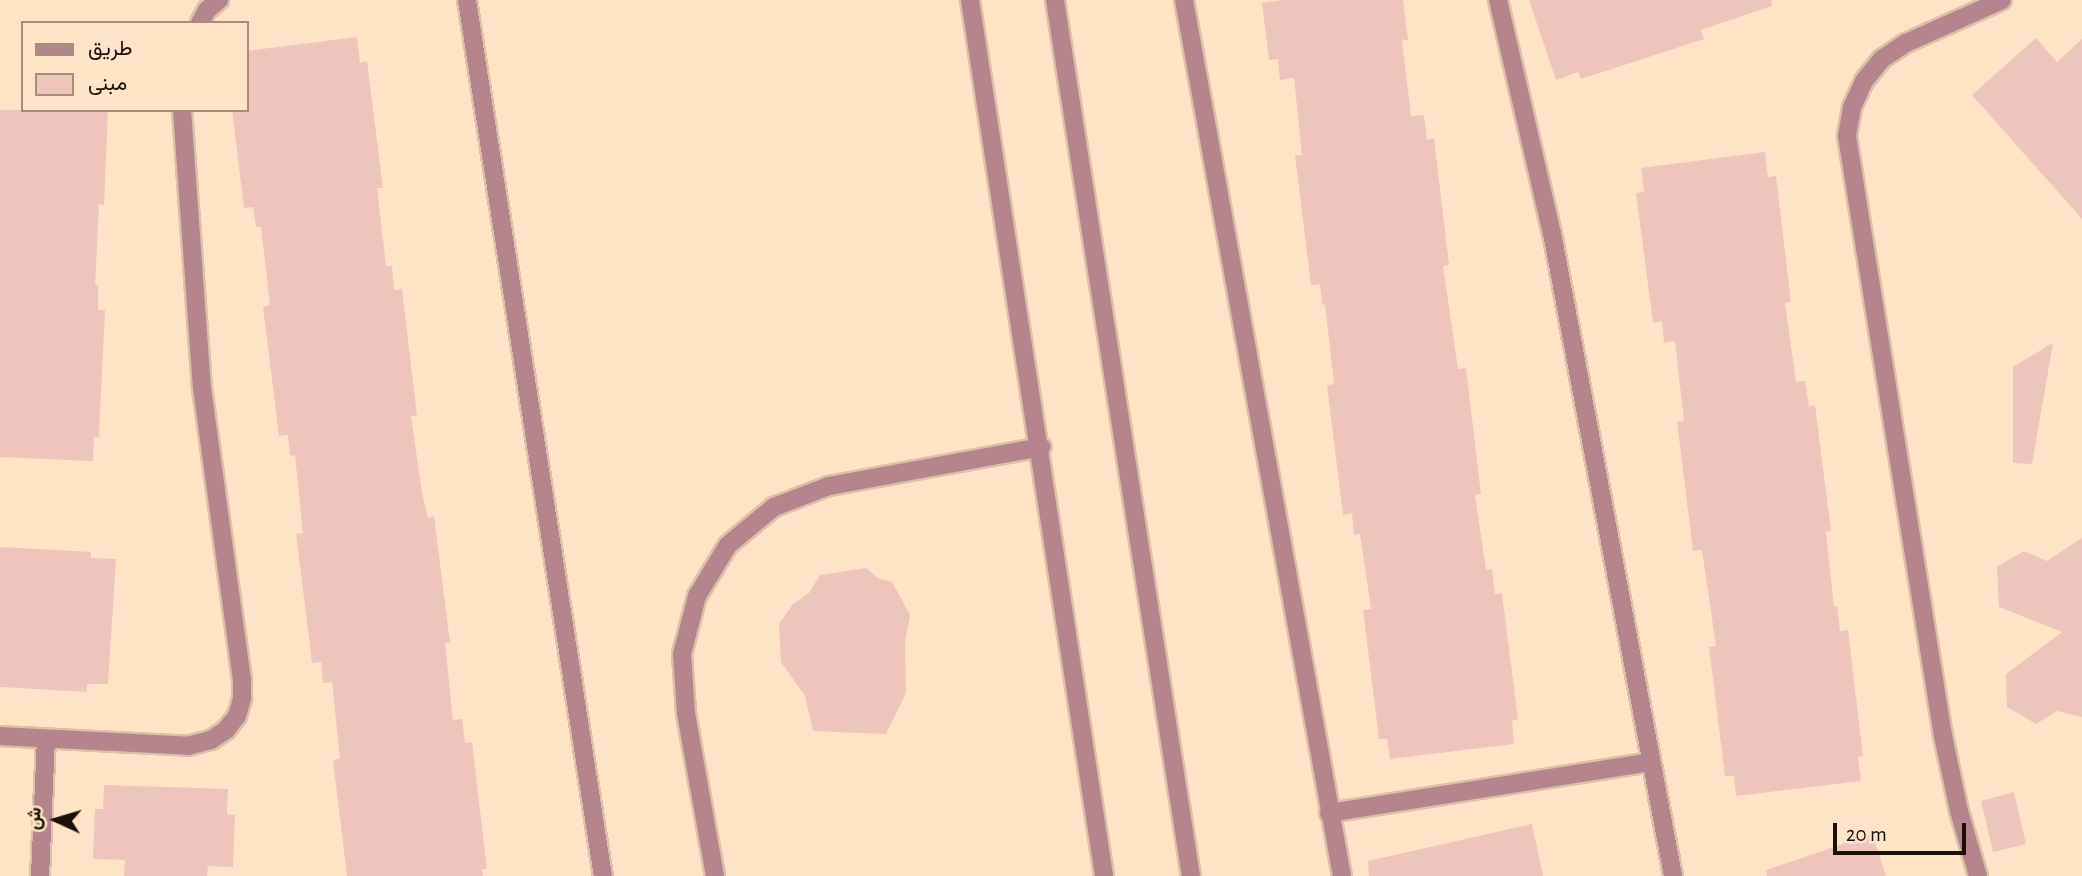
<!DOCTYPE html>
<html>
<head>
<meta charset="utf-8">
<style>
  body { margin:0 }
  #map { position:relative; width:2082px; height:876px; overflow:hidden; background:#fee3c6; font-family:"Alegreya Sans",Vazirmatn,sans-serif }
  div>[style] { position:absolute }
  .building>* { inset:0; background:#eec5bc }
  .roads { filter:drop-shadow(2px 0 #dac1a7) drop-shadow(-2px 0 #dac1a7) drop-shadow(0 2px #dac1a7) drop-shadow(0 -2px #dac1a7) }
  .minor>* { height:18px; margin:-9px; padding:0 9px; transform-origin:9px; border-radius:9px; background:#b4858d }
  span { translate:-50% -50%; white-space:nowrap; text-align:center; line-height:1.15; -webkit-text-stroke:5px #fee3c6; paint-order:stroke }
  .legend { position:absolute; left:21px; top:21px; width:228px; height:91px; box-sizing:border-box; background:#fee3c6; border:2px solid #a38f7a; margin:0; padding:9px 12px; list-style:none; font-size:21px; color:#1a1007 }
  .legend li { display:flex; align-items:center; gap:14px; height:35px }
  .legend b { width:35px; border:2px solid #a38f7a }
  .north { position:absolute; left:21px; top:785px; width:70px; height:70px; -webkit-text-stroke:5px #fee3c6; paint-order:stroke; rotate:274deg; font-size:19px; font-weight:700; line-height:28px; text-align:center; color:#1a1007 }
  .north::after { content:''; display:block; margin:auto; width:24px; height:32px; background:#1a1007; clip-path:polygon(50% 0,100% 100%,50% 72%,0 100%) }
  .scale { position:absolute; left:1833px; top:823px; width:133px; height:32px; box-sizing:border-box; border:4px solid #1a1007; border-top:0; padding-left:9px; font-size:21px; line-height:24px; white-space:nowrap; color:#1a1007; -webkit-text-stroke:5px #fee3c6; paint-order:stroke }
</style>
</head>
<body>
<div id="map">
  <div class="building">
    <i style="clip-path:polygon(1283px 0,1403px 0,1408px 40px,1402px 40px,1411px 116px,1424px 115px,1427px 140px,1434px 138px,1449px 265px,1443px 266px,1458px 369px,1466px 368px,1481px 494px,1475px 495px,1486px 570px,1492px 569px,1495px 594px,1502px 593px,1518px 720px,1512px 720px,1514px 744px,1390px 759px,1387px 739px,1379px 739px,1363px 610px,1371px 609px,1360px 534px,1354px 535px,1352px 513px,1343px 515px,1327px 385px,1334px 384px,1325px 304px,1322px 305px,1320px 284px,1311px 285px,1295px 155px,1302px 155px,1294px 78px,1280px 80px,1278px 59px,1269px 60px,1262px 3px)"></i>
    <i style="clip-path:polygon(1529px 0,1771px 0,1772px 6px,1701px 30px,1704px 39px,1581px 79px,1578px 72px,1556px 80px)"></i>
    <i style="clip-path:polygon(357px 37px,360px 63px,367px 61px,383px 188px,377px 188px,386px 266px,392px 266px,394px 290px,402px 289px,417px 416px,411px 416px,422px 493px,428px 518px,434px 516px,450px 643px,445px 643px,453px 720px,462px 719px,465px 743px,472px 742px,487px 869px,482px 869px,483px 876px,347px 876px,333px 760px,340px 758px,332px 682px,323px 683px,321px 662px,312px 663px,296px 534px,303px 533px,295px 455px,290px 456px,288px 435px,279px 436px,263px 307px,270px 305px,261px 227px,256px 227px,253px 207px,244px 208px,232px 110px,247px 110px,247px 51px)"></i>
    <i style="clip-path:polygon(2036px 38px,2057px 62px,2082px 39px,2082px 219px,1972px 95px)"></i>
    <i style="clip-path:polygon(0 110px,108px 110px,104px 205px,99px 204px,95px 285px,98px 285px,98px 310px,105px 310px,99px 437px,94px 437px,93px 461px,0 457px)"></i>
    <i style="clip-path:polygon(1765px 152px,1768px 177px,1776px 176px,1791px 302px,1785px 303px,1796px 382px,1805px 381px,1809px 406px,1815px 405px,1831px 531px,1826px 532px,1834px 607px,1837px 606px,1840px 631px,1848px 630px,1863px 756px,1858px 757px,1861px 781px,1736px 796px,1734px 776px,1725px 776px,1709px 647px,1716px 646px,1705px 571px,1702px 550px,1693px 551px,1677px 422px,1684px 421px,1675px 341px,1664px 343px,1662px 321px,1653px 323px,1636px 193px,1644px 192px,1641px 168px)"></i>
    <i style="clip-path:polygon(2053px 343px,2032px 464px,2013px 463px,2013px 367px)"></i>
    <i style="clip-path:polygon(2082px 538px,2082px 717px,2057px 711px,2036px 724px,2007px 707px,2006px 674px,2062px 632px,1999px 607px,1997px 567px,2024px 551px,2047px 561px)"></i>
    <i style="clip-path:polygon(0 547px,91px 552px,91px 558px,116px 559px,108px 684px,87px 684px,87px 692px,0 687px)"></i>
    <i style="clip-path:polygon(866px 568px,878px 578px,892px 582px,910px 615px,905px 643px,906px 693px,886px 734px,813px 731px,805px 696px,781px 662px,779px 624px,793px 604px,809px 593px,820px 575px)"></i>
    <i style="clip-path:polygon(104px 785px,228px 789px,227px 814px,235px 815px,233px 867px,208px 866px,207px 876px,124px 876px,125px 860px,93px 859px,95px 809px,103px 809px)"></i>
    <i style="clip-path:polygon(2014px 792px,2026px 844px,1993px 852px,1981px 801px)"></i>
    <i style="clip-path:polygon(1532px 824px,1543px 876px,1369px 876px,1368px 861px)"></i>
    <i style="clip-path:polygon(1872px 834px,1886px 876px,1767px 876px,1766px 870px)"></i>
  </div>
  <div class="roads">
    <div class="minor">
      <i style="left:467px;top:0;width:886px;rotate:81.18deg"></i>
      <i style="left:970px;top:0;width:886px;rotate:81.3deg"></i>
      <i style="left:1055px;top:0;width:886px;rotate:81.18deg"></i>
      <i style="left:1184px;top:0;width:890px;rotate:79.78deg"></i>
      <i style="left:1498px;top:0;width:239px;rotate:77deg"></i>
      <i style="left:1552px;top:233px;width:654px;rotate:79.34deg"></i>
      <i style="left:200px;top:23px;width:15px;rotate:-62deg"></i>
      <i style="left:207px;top:10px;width:16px;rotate:-40deg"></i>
      <i style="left:0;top:736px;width:188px;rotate:3deg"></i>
      <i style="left:188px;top:746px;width:24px;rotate:-15deg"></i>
      <i style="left:211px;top:740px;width:18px;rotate:-34deg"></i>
      <i style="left:226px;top:730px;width:18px;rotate:-52deg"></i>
      <i style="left:237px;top:716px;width:19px;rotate:-74deg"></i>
      <i style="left:242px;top:698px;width:18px;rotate:-90deg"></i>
      <i style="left:242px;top:680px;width:294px;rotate:-97.8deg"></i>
      <i style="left:202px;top:389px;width:280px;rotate:-94.1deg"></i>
      <i style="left:1329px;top:813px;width:326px;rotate:-9deg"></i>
      <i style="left:40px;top:876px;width:136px;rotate:-87.5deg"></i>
      <i style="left:715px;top:876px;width:166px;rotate:-100.1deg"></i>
      <i style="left:686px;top:713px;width:59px;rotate:-93.9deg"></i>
      <i style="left:682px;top:654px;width:60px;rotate:-75.5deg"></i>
      <i style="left:697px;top:596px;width:60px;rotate:-58.7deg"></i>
      <i style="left:728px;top:545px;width:60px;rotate:-39.6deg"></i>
      <i style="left:774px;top:507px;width:59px;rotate:-20.9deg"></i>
      <i style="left:829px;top:486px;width:216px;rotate:-10.4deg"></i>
      <i style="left:1978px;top:876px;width:68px;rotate:-106.3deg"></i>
      <i style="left:1959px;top:811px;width:77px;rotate:-102deg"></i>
      <i style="left:1943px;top:736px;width:608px;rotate:-99.09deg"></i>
      <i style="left:1847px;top:136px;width:29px;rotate:-80deg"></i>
      <i style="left:1852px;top:107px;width:29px;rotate:-65deg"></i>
      <i style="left:1864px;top:81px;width:28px;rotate:-51deg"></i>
      <i style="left:1882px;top:59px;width:29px;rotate:-34deg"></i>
      <i style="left:1906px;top:43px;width:105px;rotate:-24.1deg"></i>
    </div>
  </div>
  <ul class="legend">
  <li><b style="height:9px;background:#b4858d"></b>طريق</li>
  <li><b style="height:19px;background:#eec5bc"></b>مبنى</li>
  </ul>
  <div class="north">ش</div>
  <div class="scale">20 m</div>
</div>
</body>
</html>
